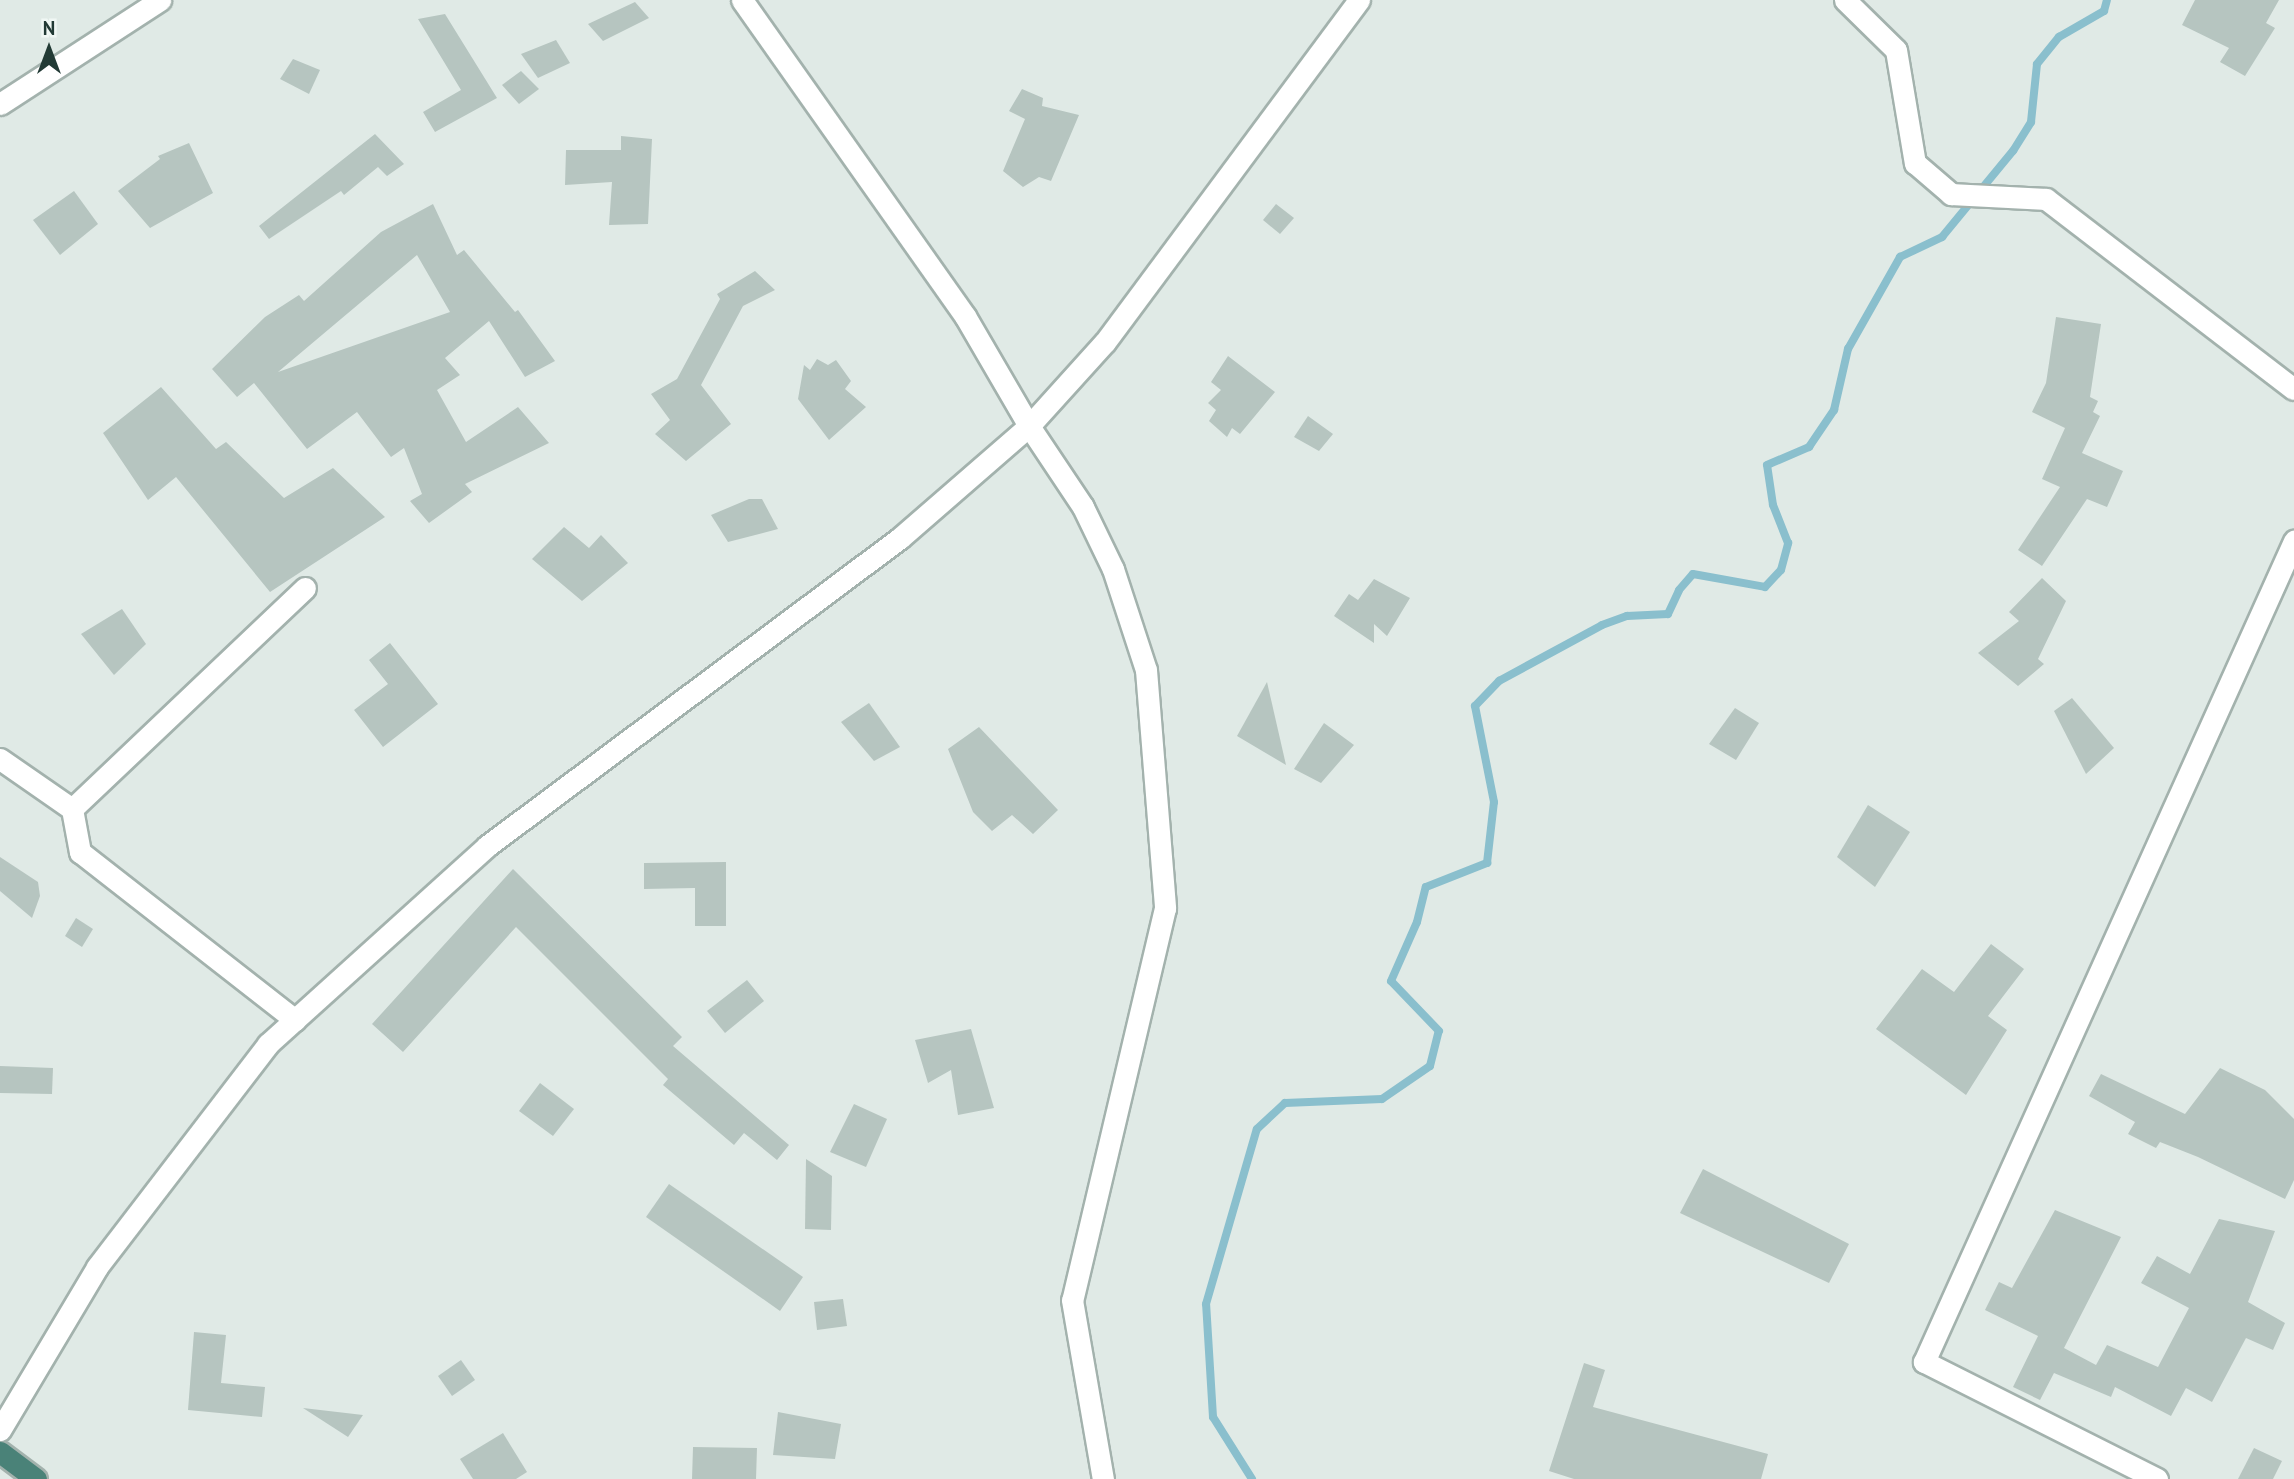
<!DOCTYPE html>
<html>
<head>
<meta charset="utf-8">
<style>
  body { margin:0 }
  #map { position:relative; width:2294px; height:1479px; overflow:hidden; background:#e0eae6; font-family:"PT Sans",sans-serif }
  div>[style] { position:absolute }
  .stream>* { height:8px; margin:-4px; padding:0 4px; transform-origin:4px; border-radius:4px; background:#8abfcd }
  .building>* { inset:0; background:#b6c5c0 }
  .roads { filter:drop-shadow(2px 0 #a3b2ad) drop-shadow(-2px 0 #a3b2ad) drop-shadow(0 2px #a3b2ad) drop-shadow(0 -2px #a3b2ad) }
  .minor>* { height:21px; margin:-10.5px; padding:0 10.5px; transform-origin:10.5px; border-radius:10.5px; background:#fff }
  .trunk>* { height:21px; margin:-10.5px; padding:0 10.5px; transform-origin:10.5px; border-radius:10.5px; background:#4a8278 }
  span { translate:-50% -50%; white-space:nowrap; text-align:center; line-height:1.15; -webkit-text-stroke:5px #f0f7f4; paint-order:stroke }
  .north { position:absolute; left:14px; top:14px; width:70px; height:70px; -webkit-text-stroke:5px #f0f7f4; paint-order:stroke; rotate:0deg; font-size:19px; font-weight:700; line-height:28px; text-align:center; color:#223a35 }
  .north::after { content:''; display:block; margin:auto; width:24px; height:32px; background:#223a35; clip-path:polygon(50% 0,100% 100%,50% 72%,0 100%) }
</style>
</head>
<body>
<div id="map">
  <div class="stream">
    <i style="left:1252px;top:1479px;width:73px;rotate:-122.2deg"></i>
    <i style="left:1213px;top:1417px;width:113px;rotate:-93.5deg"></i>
    <i style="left:1206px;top:1304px;width:182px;rotate:-73.8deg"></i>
    <i style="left:1257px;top:1129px;width:38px;rotate:-43deg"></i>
    <i style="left:1285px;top:1103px;width:97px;rotate:-2.4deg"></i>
    <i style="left:1382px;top:1099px;width:58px;rotate:-34.5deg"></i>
    <i style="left:1430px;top:1066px;width:36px;rotate:-76deg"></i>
    <i style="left:1439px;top:1031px;width:69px;rotate:-133.8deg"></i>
    <i style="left:1391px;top:981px;width:64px;rotate:-66.2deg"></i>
    <i style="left:1417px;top:922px;width:36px;rotate:-76deg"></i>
    <i style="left:1426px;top:887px;width:66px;rotate:-21.5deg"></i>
    <i style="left:1487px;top:863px;width:61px;rotate:-83.5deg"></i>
    <i style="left:1494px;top:802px;width:98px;rotate:-101.2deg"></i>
    <i style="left:1475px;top:706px;width:35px;rotate:-46deg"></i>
    <i style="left:1499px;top:681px;width:117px;rotate:-28.5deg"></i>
    <i style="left:1602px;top:625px;width:27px;rotate:-20deg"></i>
    <i style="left:1627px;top:616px;width:41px;rotate:-2.8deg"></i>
    <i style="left:1668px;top:614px;width:26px;rotate:-65deg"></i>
    <i style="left:1679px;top:590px;width:21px;rotate:-49deg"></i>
    <i style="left:1693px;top:574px;width:73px;rotate:10.2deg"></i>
    <i style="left:1765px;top:587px;width:23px;rotate:-47deg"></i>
    <i style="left:1781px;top:570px;width:28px;rotate:-75deg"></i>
    <i style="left:1788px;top:543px;width:41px;rotate:-111.5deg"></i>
    <i style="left:1773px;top:505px;width:40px;rotate:-98.5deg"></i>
    <i style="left:1767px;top:465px;width:46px;rotate:-23.2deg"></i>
    <i style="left:1809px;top:447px;width:45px;rotate:-56deg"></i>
    <i style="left:1834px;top:410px;width:63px;rotate:-77.1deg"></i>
    <i style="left:1848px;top:349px;width:106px;rotate:-60.5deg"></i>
    <i style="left:1900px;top:257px;width:47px;rotate:-25.5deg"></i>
    <i style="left:1942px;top:237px;width:112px;rotate:-50.5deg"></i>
    <i style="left:2013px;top:151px;width:34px;rotate:-58deg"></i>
    <i style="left:2031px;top:122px;width:58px;rotate:-84.1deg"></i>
    <i style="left:2037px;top:64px;width:35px;rotate:-51deg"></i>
    <i style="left:2059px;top:37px;width:52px;rotate:-30deg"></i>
    <i style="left:2104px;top:11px;width:11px;rotate:-75deg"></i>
  </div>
  <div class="building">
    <i style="clip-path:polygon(2195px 0,2279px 0,2266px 23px,2275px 28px,2245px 76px,2220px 62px,2229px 48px,2182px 25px)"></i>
    <i style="clip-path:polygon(635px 2px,649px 18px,603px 41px,588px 24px)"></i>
    <i style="clip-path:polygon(445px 14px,497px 98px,435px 132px,423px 112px,461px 90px,418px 19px)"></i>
    <i style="clip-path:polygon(556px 40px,570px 63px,538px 78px,521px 54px)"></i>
    <i style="clip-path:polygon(293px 59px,320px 70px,309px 94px,280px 79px)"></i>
    <i style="clip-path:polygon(521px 71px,539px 89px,519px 104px,502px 85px)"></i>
    <i style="clip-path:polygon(1022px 89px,1043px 98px,1042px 106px,1079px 115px,1051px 181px,1039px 177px,1023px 187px,1003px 171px,1025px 119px,1009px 111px)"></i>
    <i style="clip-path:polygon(375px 134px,404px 164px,387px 176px,378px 167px,344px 195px,341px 191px,269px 239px,259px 226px)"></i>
    <i style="clip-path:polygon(621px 136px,652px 139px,648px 224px,609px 225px,612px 182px,565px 185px,566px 150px,621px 150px)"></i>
    <i style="clip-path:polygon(189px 143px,213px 193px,150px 228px,118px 191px,160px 159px,158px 156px)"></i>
    <i style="clip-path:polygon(74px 191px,98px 224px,60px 255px,33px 220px)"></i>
    <i style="clip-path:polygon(evenodd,433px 204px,457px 255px,464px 250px,515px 312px,518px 310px,555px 361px,525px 377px,489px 321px,445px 358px,460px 375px,437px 390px,466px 442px,518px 407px,549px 443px,465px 484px,472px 492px,429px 523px,410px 501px,422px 494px,404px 448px,391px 457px,357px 412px,307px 449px,254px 383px,237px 397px,212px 369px,265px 317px,299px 295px,304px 301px,381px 232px,433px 204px,417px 255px,450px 312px,278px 372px,417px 255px)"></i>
    <i style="clip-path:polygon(1276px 204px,1294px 218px,1280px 234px,1263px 220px)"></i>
    <i style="clip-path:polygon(755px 271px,775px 290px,743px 306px,701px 385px,731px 424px,686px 461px,655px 434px,670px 420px,651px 394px,677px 379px,720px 299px,717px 294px)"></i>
    <i style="clip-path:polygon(2056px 317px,2101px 324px,2090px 397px,2098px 401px,2093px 412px,2100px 416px,2082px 453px,2123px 471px,2107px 507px,2087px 499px,2042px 566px,2018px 550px,2060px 487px,2042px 479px,2065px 428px,2032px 412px,2046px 383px)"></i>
    <i style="clip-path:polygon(1228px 356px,1275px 392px,1240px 434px,1232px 428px,1227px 437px,1209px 421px,1216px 410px,1208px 403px,1221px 390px,1211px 382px)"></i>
    <i style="clip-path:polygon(817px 359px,828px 365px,836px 360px,851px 381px,845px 389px,866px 407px,829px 440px,798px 399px,804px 365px,810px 370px)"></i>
    <i style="clip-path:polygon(161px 387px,216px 449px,226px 442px,284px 498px,333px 468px,385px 517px,270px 592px,176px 477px,148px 500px,103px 433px)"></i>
    <i style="clip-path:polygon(1308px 416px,1333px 434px,1319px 451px,1294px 437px)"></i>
    <i style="clip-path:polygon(749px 499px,762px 499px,778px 529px,728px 542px,711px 515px)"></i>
    <i style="clip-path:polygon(564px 527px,589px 548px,601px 535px,628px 563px,582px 601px,532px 559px)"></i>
    <i style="clip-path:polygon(2042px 578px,2066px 601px,2038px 659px,2044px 664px,2018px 686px,1978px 653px,2019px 621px,2009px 612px)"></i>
    <i style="clip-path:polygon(1374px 579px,1410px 598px,1387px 636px,1374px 624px,1374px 643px,1334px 616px,1349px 594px,1358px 600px)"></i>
    <i style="clip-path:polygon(122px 609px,146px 644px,114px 675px,81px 634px)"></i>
    <i style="clip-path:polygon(390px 643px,438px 704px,383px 747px,354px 710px,388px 684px,369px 660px)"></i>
    <i style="clip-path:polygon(1267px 682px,1286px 765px,1237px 736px)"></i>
    <i style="clip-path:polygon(2072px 698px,2114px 748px,2086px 774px,2054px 711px)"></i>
    <i style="clip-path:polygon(869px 703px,900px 747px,874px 761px,841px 722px)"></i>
    <i style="clip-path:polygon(1735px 708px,1759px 723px,1736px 760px,1709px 744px)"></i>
    <i style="clip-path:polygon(1324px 723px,1354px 745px,1321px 783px,1294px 769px)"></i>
    <i style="clip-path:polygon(979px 727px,1058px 810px,1033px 834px,1012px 815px,992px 831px,973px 812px,948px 749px)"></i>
    <i style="clip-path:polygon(1868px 805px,1910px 832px,1875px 887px,1837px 857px)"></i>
    <i style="clip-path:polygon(0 857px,38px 882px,40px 896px,32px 918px,0 891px)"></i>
    <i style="clip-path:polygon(726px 862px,726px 926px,695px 926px,695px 888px,644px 889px,644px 863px)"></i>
    <i style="clip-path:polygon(513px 869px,682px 1037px,673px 1046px,789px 1145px,777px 1160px,744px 1133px,734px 1145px,663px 1085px,668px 1079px,516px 927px,403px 1052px,372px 1024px)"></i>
    <i style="clip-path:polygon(76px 918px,93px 929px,82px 947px,65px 936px)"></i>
    <i style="clip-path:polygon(1991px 944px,2024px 969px,1988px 1016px,2007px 1030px,1966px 1095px,1876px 1029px,1922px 969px,1954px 992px)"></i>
    <i style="clip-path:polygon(747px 980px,764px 1001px,725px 1033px,707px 1011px)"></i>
    <i style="clip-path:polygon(971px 1029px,994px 1108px,958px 1115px,951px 1070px,928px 1083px,915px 1040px)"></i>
    <i style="clip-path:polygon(0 1066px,53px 1068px,52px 1094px,0 1093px)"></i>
    <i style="clip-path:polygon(2220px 1068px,2265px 1090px,2294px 1119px,2294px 1180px,2285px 1199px,2198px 1157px,2160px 1142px,2156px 1148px,2128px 1134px,2135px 1122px,2089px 1096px,2101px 1074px,2185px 1114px)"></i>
    <i style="clip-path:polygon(540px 1083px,574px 1109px,553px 1136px,519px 1111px)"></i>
    <i style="clip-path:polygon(854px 1104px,887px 1119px,866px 1167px,830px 1152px)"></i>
    <i style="clip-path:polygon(806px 1159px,832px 1176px,831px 1230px,805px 1229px)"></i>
    <i style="clip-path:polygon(1703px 1169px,1849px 1244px,1829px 1283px,1680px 1213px)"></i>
    <i style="clip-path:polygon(669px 1184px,803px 1277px,780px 1311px,646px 1217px)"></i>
    <i style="clip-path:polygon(2055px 1210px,2121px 1237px,2064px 1348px,2096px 1365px,2107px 1345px,2158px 1367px,2189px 1308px,2141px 1283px,2157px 1256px,2190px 1274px,2219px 1219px,2275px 1231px,2248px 1302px,2285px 1323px,2273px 1350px,2246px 1338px,2212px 1402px,2186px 1388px,2171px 1416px,2115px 1387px,2111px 1397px,2054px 1373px,2040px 1400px,2013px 1387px,2038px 1336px,1985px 1310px,1999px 1282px,2012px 1288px)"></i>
    <i style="clip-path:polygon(843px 1299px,847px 1326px,817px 1330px,814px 1302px)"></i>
    <i style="clip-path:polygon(194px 1332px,226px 1335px,221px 1383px,265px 1387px,262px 1417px,188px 1410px)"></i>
    <i style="clip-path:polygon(461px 1360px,475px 1380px,452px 1396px,438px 1376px)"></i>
    <i style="clip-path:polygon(1584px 1363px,1605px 1370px,1593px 1407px,1768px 1454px,1761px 1479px,1574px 1479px,1549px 1471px)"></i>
    <i style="clip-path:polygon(303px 1408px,363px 1415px,348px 1437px)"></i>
    <i style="clip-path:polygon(778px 1412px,841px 1424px,835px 1459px,773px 1455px)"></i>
    <i style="clip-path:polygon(503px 1433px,527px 1472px,516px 1479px,473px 1479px,460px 1459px)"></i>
    <i style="clip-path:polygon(693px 1447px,757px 1448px,756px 1479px,692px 1479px)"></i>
    <i style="clip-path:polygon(2254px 1448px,2282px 1461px,2273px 1479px,2238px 1479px)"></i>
  </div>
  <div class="roads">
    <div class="minor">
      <i style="left:742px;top:0;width:387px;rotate:54.8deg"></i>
      <i style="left:965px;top:316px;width:127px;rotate:59.8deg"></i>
      <i style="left:1029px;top:426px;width:113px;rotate:-47.9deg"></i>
      <i style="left:1105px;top:342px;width:426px;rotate:-53.4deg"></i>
      <i style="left:1845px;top:0;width:71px;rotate:44.4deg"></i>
      <i style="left:1896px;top:50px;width:115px;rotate:80.5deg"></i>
      <i style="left:1915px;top:163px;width:48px;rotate:40.7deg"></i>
      <i style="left:1951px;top:194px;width:95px;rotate:3deg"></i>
      <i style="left:2046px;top:199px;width:312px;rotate:37.5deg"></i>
      <i style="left:0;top:104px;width:191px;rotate:-33deg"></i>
      <i style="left:0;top:759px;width:88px;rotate:34.8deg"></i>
      <i style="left:72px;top:809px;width:44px;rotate:79.5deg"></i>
      <i style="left:80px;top:852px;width:273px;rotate:38deg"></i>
      <i style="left:72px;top:809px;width:321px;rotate:-43.5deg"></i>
      <i style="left:0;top:1430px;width:190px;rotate:-59.2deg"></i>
      <i style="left:97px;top:1267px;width:281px;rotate:-52.5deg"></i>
      <i style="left:268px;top:1044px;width:295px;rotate:-42.1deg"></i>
      <i style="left:487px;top:846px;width:515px;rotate:-36.71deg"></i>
      <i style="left:900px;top:538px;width:171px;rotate:-41deg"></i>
      <i style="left:1029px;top:426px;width:97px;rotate:56.3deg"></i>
      <i style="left:1083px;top:507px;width:69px;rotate:64.2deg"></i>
      <i style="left:1113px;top:569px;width:106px;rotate:71.9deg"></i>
      <i style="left:1146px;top:670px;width:239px;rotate:85.4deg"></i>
      <i style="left:1165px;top:908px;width:403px;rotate:103.3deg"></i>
      <i style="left:1072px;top:1300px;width:182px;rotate:80.2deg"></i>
      <i style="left:2157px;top:1479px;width:261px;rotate:-153.3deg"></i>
      <i style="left:1924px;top:1362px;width:901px;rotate:-65.74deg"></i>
    </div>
    <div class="trunk">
      <i style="left:0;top:1452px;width:45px;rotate:36.9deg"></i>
    </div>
  </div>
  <div class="north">N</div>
</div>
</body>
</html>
